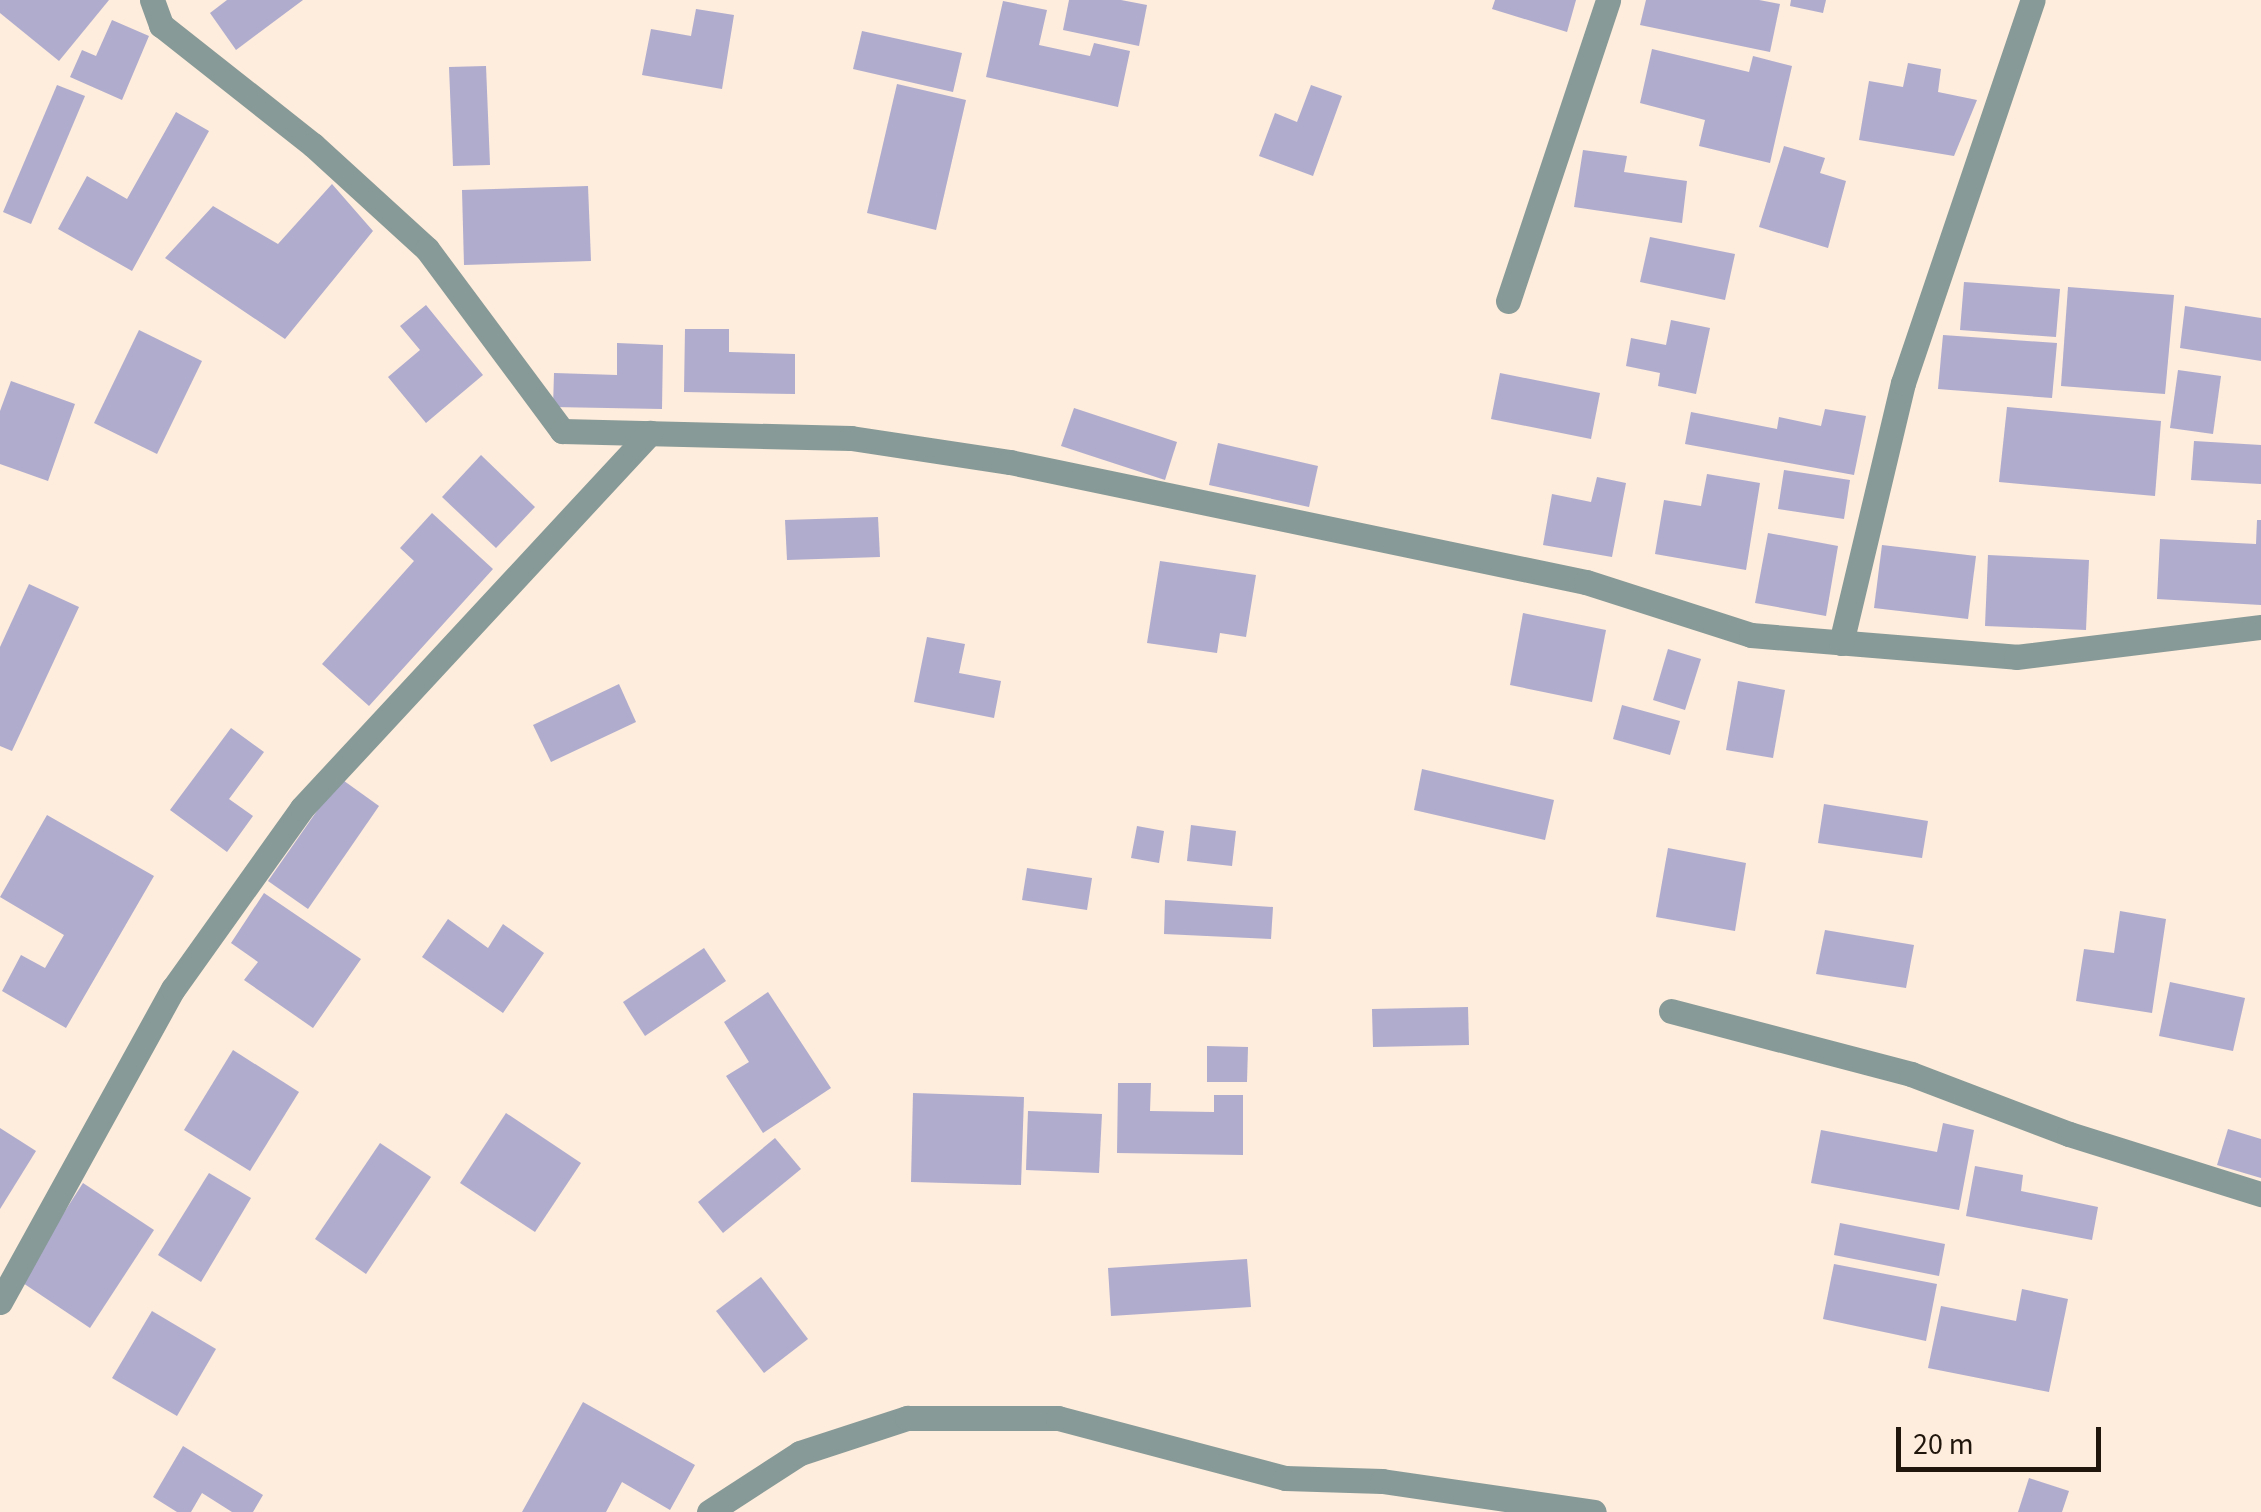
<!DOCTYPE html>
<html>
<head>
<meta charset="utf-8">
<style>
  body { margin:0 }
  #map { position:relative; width:2261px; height:1512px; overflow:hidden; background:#feecdc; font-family:"Source Sans 3",sans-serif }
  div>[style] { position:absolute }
  .building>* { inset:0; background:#afacce }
  .service>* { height:25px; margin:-12.5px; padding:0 12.5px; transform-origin:12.5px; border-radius:12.5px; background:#879a97 }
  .minor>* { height:25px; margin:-12.5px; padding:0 12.5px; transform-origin:12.5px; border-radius:12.5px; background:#879a97 }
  span { translate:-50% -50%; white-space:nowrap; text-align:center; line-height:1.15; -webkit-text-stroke:8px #feecdc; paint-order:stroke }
  .scale { position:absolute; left:1896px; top:1427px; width:205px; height:45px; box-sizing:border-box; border:5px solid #20160c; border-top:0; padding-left:12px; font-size:30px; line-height:35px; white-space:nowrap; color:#20160c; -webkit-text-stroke:8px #feecdc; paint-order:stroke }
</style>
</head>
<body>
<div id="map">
  <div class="building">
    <i style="clip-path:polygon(0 0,109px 0,59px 61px,0 13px)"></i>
    <i style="clip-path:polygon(227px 0,303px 0,236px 50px,210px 13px)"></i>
    <i style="clip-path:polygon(1069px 0,1121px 0,1147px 5px,1139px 46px,1063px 30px)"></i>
    <i style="clip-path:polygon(1495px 0,1576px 0,1567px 32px,1492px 9px)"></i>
    <i style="clip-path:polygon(1646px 0,1759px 0,1780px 4px,1770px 52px,1640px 25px)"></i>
    <i style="clip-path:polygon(1791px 0,1826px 0,1823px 13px,1790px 6px)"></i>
    <i style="clip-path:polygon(1003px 1px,1047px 10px,1039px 45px,1090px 56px,1094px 43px,1130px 51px,1118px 107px,986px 77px)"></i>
    <i style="clip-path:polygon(696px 9px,734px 15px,722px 89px,642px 75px,651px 29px,691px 36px)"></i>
    <i style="clip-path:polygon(112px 20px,149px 36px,122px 100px,70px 77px,82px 50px,96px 56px)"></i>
    <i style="clip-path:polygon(862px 31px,962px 53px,953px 92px,853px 69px)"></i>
    <i style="clip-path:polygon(1652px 49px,1749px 72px,1753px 56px,1792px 66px,1770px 163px,1699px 146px,1705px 120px,1640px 103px)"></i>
    <i style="clip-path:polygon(1908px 63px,1941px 69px,1938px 92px,1977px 100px,1954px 156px,1859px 140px,1869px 81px,1903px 87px)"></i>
    <i style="clip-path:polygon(486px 66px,490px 165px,453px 166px,449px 67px)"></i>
    <i style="clip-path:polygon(897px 84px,966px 100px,936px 230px,867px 213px)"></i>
    <i style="clip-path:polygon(57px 85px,85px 96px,31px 224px,3px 212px)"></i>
    <i style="clip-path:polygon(1311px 85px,1342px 96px,1313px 176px,1259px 156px,1275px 113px,1297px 122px)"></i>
    <i style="clip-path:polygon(176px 112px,209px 131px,132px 271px,58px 229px,87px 176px,127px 199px)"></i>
    <i style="clip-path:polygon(1784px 146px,1825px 158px,1820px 173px,1846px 181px,1828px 248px,1759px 227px)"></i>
    <i style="clip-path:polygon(1583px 150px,1627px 156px,1624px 172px,1687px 181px,1682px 223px,1574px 207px)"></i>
    <i style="clip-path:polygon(332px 184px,373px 231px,285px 339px,165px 258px,213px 206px,278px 244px)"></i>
    <i style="clip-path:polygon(588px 186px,591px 261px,464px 265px,462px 190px)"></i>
    <i style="clip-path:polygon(1650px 237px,1735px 254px,1725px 300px,1640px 282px)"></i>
    <i style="clip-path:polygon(1964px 282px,2060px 289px,2056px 337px,1960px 330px)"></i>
    <i style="clip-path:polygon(2068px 287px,2174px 295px,2165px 394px,2061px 386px)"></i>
    <i style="clip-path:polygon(426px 305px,483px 375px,426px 423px,388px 377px,420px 350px,400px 326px)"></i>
    <i style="clip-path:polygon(2185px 306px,2261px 318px,2261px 361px,2180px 348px)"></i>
    <i style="clip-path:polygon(1671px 320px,1710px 328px,1696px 394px,1658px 386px,1660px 373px,1626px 366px,1631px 338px,1666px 345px)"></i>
    <i style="clip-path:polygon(685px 329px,729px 329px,729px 352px,795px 354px,795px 394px,684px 392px)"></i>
    <i style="clip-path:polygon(139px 330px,202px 361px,157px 454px,94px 423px)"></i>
    <i style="clip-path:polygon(1943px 335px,2057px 343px,2052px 398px,1938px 389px)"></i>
    <i style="clip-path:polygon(617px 343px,663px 345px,662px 409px,553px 407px,554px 373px,617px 375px)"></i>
    <i style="clip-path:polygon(2178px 370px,2221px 376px,2213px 434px,2170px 428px)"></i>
    <i style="clip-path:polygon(1500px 373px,1600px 393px,1591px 439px,1491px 419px)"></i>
    <i style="clip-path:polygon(11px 381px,75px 404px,48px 481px,0 464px,0 411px)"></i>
    <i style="clip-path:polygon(2007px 407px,2161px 421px,2155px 496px,1999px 482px)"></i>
    <i style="clip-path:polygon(1074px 408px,1177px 442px,1165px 480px,1061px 446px)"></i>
    <i style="clip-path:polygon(1825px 409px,1866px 416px,1854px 475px,1685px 444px,1691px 412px,1777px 429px,1779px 417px,1821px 426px)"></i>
    <i style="clip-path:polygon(2194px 441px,2261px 445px,2261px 484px,2191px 480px)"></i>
    <i style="clip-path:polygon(1218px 443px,1318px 466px,1309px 507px,1209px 485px)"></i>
    <i style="clip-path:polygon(481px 455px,535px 507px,496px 548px,442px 497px)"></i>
    <i style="clip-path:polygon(1784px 470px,1850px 480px,1844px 519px,1778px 509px)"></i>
    <i style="clip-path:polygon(1707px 474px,1760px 483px,1746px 570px,1655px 554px,1664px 500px,1701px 506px)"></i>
    <i style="clip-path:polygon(1597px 477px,1626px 483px,1612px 557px,1543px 545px,1552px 494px,1591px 502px)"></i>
    <i style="clip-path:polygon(432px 513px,493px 569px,369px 706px,322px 664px,414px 561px,400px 548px)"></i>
    <i style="clip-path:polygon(878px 517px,880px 557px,787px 560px,785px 520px)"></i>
    <i style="clip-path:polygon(2257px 520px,2261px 520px,2261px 605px,2157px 599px,2160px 539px,2256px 544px)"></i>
    <i style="clip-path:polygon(1768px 533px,1838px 546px,1826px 616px,1755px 603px)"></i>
    <i style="clip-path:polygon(1882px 545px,1976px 556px,1968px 619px,1874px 608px)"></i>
    <i style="clip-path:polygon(1988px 555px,2089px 560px,2086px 630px,1985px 626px)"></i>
    <i style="clip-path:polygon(1160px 561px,1256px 575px,1246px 637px,1220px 633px,1217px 653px,1147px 643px)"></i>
    <i style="clip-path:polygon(29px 584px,79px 607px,12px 751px,0 746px,0 647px)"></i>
    <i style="clip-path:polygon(1523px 613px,1606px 630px,1592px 702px,1510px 685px)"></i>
    <i style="clip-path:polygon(927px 637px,965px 644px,959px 673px,1001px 681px,994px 718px,914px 702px)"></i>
    <i style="clip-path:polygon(1668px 649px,1701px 659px,1685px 710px,1653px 700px)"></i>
    <i style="clip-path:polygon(1738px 681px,1785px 690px,1773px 758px,1726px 750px)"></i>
    <i style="clip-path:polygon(619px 684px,636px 722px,551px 762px,533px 725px)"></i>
    <i style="clip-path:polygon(1622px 705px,1680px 721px,1670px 755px,1613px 739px)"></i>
    <i style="clip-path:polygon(231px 728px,264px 752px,229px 799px,253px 816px,227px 852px,170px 810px)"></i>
    <i style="clip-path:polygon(1422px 769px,1554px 800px,1545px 840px,1414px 810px)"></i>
    <i style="clip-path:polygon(340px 778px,379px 806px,308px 909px,268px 881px)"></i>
    <i style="clip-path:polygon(1824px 804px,1928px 821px,1922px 858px,1818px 843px)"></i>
    <i style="clip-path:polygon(47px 815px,154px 876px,66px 1028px,2px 991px,21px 955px,45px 968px,64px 935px,0 897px)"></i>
    <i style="clip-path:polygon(1191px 825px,1236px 831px,1232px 866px,1187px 861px)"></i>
    <i style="clip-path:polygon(1137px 826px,1164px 831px,1159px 863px,1131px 858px)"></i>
    <i style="clip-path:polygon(1668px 848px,1746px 863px,1735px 931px,1656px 917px)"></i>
    <i style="clip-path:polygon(1027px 868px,1092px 878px,1087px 910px,1022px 900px)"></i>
    <i style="clip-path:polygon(264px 893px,361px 959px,313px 1028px,244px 980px,258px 962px,231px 943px)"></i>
    <i style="clip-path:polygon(1165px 900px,1273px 907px,1271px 939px,1164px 934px)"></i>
    <i style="clip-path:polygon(2120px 911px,2166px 919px,2152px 1013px,2076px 1001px,2084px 949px,2114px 953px)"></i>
    <i style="clip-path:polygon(448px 919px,488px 948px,503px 924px,544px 953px,503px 1013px,422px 957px)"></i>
    <i style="clip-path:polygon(1825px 930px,1914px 945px,1906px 988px,1816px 974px)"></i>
    <i style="clip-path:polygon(704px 948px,726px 981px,645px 1036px,623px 1002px)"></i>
    <i style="clip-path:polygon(2170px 982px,2245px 998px,2233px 1051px,2159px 1036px)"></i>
    <i style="clip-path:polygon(768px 992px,831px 1088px,763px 1133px,726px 1076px,749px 1062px,724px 1022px)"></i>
    <i style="clip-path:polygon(1468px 1007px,1469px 1045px,1373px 1047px,1372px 1009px)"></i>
    <i style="clip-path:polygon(1207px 1046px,1248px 1047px,1247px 1082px,1207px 1082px)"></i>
    <i style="clip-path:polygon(233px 1050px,299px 1092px,250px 1171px,184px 1130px)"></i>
    <i style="clip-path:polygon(1118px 1083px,1151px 1083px,1150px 1111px,1214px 1112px,1214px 1095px,1243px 1095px,1243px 1155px,1117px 1153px)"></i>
    <i style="clip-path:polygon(913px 1093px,1024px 1097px,1021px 1185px,911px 1182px)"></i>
    <i style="clip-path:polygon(1028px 1111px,1102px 1114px,1099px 1173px,1026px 1170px)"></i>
    <i style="clip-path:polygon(506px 1113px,581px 1163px,535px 1232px,460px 1183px)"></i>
    <i style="clip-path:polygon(1943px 1123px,1974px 1130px,1959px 1210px,1811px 1183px,1821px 1130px,1937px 1152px)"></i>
    <i style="clip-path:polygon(0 1128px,36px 1151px,0 1209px)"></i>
    <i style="clip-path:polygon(2228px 1129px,2261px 1139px,2261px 1178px,2217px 1165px)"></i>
    <i style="clip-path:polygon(775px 1138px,801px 1169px,723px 1233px,698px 1202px)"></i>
    <i style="clip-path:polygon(380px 1143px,431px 1177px,366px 1274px,315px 1239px)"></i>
    <i style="clip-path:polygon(1975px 1166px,2023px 1175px,2021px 1191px,2098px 1207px,2092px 1240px,1966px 1216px)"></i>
    <i style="clip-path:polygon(209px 1173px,251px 1198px,201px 1282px,158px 1255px)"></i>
    <i style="clip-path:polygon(83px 1183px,154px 1230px,90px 1328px,20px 1281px)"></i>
    <i style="clip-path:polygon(1840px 1223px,1945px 1244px,1939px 1276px,1834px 1255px)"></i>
    <i style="clip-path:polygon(1247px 1259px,1251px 1307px,1111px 1316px,1108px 1268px)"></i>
    <i style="clip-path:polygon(1834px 1264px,1937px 1284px,1926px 1341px,1823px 1319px)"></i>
    <i style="clip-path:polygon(761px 1277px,808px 1339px,764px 1373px,716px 1311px)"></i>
    <i style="clip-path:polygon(2022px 1289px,2068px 1299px,2049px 1392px,1928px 1368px,1941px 1306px,2016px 1321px)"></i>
    <i style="clip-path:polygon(152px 1311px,216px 1349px,177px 1416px,112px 1378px)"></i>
    <i style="clip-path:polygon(583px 1402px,695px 1465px,670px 1510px,622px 1482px,606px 1512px,522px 1512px)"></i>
    <i style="clip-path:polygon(183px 1446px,263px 1495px,253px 1512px,232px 1512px,202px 1493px,191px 1512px,177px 1512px,153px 1497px)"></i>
    <i style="clip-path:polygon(2029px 1478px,2069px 1491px,2062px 1512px,2018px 1512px)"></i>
  </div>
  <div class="service">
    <i style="left:152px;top:0;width:27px;rotate:70deg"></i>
    <i style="left:161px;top:25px;width:194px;rotate:38.3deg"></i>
    <i style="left:313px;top:145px;width:154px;rotate:42.4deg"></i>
    <i style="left:427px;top:249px;width:227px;rotate:53.4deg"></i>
  </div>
  <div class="minor">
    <i style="left:1508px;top:301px;width:317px;rotate:-71.6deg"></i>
    <i style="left:562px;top:431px;width:289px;rotate:1.4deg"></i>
    <i style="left:851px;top:438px;width:161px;rotate:8.6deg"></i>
    <i style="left:1010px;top:462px;width:588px;rotate:11.77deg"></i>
    <i style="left:1586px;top:582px;width:173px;rotate:17.8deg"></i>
    <i style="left:1751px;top:635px;width:266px;rotate:4.7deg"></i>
    <i style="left:2016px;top:657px;width:247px;rotate:-7deg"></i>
    <i style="left:1841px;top:643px;width:267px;rotate:-76.6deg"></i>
    <i style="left:1903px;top:383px;width:404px;rotate:-71.3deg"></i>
    <i style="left:1671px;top:1011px;width:248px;rotate:14.7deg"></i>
    <i style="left:1911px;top:1074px;width:169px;rotate:20.8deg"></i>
    <i style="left:2069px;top:1134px;width:201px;rotate:17.4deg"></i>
    <i style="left:0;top:1302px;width:358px;rotate:-61.1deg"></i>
    <i style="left:173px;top:989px;width:222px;rotate:-54.5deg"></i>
    <i style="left:302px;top:808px;width:512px;rotate:-47.14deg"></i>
    <i style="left:709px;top:1512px;width:108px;rotate:-33deg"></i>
    <i style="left:800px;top:1453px;width:113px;rotate:-18.1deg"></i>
    <i style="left:907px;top:1418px;width:151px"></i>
    <i style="left:1058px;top:1418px;width:235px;rotate:14.8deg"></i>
    <i style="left:1285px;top:1478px;width:97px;rotate:1.8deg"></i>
    <i style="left:1382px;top:1481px;width:214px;rotate:8.3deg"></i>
  </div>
  <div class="scale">20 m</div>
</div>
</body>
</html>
